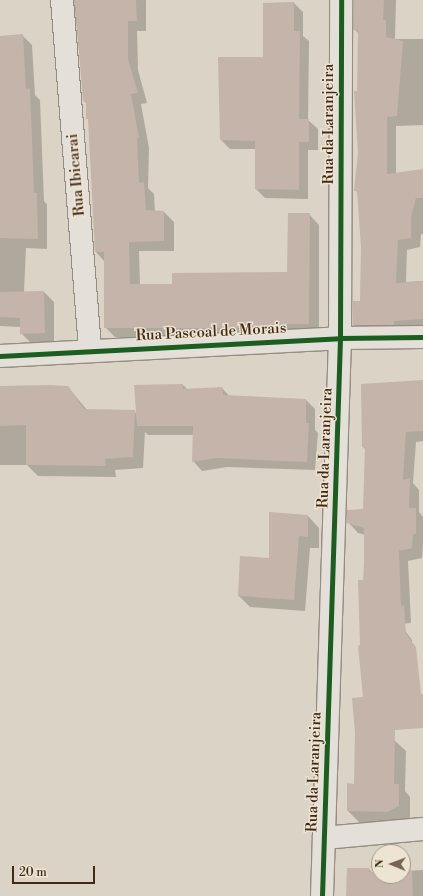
<!DOCTYPE html>
<html>
<head>
<meta charset="utf-8">
<style>
  body { margin:0 }
  #map { position:relative; width:423px; height:896px; overflow:hidden; background:#dbd3c5; font-family:"Libre Bodoni",serif }
  div>[style] { position:absolute }
  .shadow>* { inset:0; background:#0003 }
  .building>* { inset:0; background:#c4b4aa }
  .roads { filter:drop-shadow(1px 0 #958d82) drop-shadow(-1px 0 #958d82) drop-shadow(0 1px #958d82) drop-shadow(0 -1px #958d82) }
  .minor>* { height:22px; margin:-11px; padding:0 11px; transform-origin:11px; border-radius:11px; background:#e4e0d9 }
  .cycleway>* { height:5px; margin:-2.5px; padding:0 2.5px; transform-origin:2.5px; border-radius:2.5px; background:#1b5e20 }
  span { translate:-50% -50%; white-space:nowrap; text-align:center; line-height:1.15; -webkit-text-stroke:3px #ede4d4; paint-order:stroke }
  .street-label { font-size:15px; color:#412913 }
  .north { position:absolute; left:371px; top:844px; width:40px; height:40px; box-sizing:border-box; background:#ede4d4; border:1px solid #a89987; border-radius:50%; rotate:271deg; font-size:11px; font-weight:700; line-height:16px; text-align:center; color:#412913 }
  .north::after { content:''; display:block; margin:auto; width:14px; height:18px; background:#776451; clip-path:polygon(50% 0,100% 100%,50% 72%,0 100%) }
  .scale { position:absolute; left:12px; top:866px; width:83px; height:18px; box-sizing:border-box; border:2px solid #412913; border-top:0; padding-left:5px; font-size:12px; line-height:14px; white-space:nowrap; color:#412913; -webkit-text-stroke:3px #ede4d4; paint-order:stroke }
</style>
</head>
<body>
<div id="map">
  <div class="shadow">
    <i style="clip-path:polygon(74px 0,146px 0,146px 31px,137px 31px,138px 70px,147px 103px,141px 104px,149px 148px,148px 188px,154px 194px,155px 212px,164px 212px,174px 222px,174px 251px,139px 251px,140px 285px,173px 285px,288px 273px,309px 214px,319px 225px,319px 333px,289px 337px,115px 337px,105px 327px,105px 262px,96px 252px,89px 121px,87px 104px,84px 101px)"></i>
    <i style="clip-path:polygon(354px 0,396px 0,395px 39px,423px 39px,423px 125px,396px 126px,396px 174px,423px 170px,423px 234px,421px 234px,420px 247px,407px 250px,406px 282px,423px 281px,423px 329px,363px 335px,354px 325px,361px 302px,362px 247px,359px 194px,355px 190px,359px 153px,359px 34px,354px 29px)"></i>
    <i style="clip-path:polygon(294px 3px,303px 12px,303px 36px,309px 41px,308px 120px,318px 129px,318px 150px,308px 150px,308px 199px,265px 198px,256px 189px,256px 149px,230px 149px,221px 140px)"></i>
    <i style="clip-path:polygon(22px 35px,32px 45px,35px 95px,40px 100px,44px 201px,47px 204px,47px 249px,26px 248px,24px 292px,44px 292px,54px 302px,54px 343px,31px 343px,21px 333px,21px 327px,0 326px,0 37px)"></i>
    <i style="clip-path:polygon(423px 382px,423px 441px,416px 442px,413px 483px,419px 490px,419px 512px,423px 517px,423px 544px,422px 558px,408px 561px,411px 623px,400px 624px,412px 640px,411px 716px,361px 646px,365px 535px,358px 533px,348px 522px,364px 510px,366px 450px,363px 447px)"></i>
    <i style="clip-path:polygon(183px 385px,188px 390px,222px 388px,230px 397px,306px 400px,315px 409px,315px 430px,318px 433px,315px 470px,227px 467px,202px 471px,193px 461px,193px 435px,148px 435px,145px 432px,143px 468px,115px 470px,116px 477px,38px 476px,27px 465px,0 465px,0 387px,68px 387px,87px 410px,134px 411px,137px 414px)"></i>
    <i style="clip-path:polygon(308px 516px,319px 528px,319px 548px,310px 548px,305px 611px,250px 607px,239px 596px)"></i>
    <i style="clip-path:polygon(394px 740px,406px 751px,405px 791px,410px 797px,410px 818px,399px 823px,359px 822px,348px 811px)"></i>
    <i style="clip-path:polygon(369px 869px,372px 873px,379px 872px,379px 876px,403px 876px,403px 871px,423px 870px,423px 896px,347px 896px)"></i>
  </div>
  <div class="building">
    <i style="clip-path:polygon(75px 0,136px 0,137px 21px,128px 21px,128px 59px,138px 93px,131px 94px,139px 138px,137px 138px,139px 183px,144px 182px,146px 210px,164px 211px,164px 241px,129px 242px,130px 284px,172px 284px,172px 273px,287px 272px,288px 213px,310px 213px,309px 324px,279px 324px,279px 328px,104px 328px,104px 252px,95px 252px,88px 119px,86px 119px,86px 101px,83px 101px)"></i>
    <i style="clip-path:polygon(354px 0,384px 0,383px 20px,386px 20px,386px 37px,403px 41px,397px 116px,387px 117px,387px 174px,423px 169px,423px 198px,416px 198px,411px 217px,411px 238px,398px 240px,396px 283px,423px 281px,423px 319px,394px 321px,394px 325px,353px 325px,353px 301px,360px 301px,361px 247px,357px 191px,354px 191px,358px 153px,354px 91px,357px 91px,358px 30px,353px 30px)"></i>
    <i style="clip-path:polygon(294px 2px,294px 31px,300px 31px,299px 119px,309px 119px,309px 142px,299px 142px,299px 190px,255px 189px,255px 141px,220px 140px,218px 57px,263px 57px,263px 3px)"></i>
    <i style="clip-path:polygon(23px 34px,26px 89px,30px 88px,34px 193px,37px 193px,38px 239px,0 238px,0 36px)"></i>
    <i style="clip-path:polygon(44px 291px,45px 333px,20px 334px,20px 318px,0 317px,0 292px)"></i>
    <i style="clip-path:polygon(423px 380px,423px 431px,406px 432px,403px 480px,410px 478px,409px 508px,416px 508px,416px 534px,413px 534px,412px 548px,399px 551px,401px 606px,404px 605px,406px 634px,416px 647px,421px 694px,423px 694px,423px 728px,395px 730px,394px 784px,399px 784px,399px 806px,387px 812px,347px 811px,347px 783px,354px 784px,355px 732px,352px 698px,363px 697px,358px 646px,360px 645px,358px 580px,364px 580px,364px 528px,347px 523px,347px 510px,363px 509px,365px 447px,362px 447px,361px 384px)"></i>
    <i style="clip-path:polygon(183px 384px,183px 389px,222px 387px,223px 395px,306px 399px,306px 423px,309px 423px,307px 462px,217px 458px,192px 462px,193px 426px,137px 426px,134px 385px)"></i>
    <i style="clip-path:polygon(48px 385px,68px 386px,84px 409px,135px 410px,133px 457px,105px 459px,106px 466px,26px 465px,26px 425px,0 426px,0 386px)"></i>
    <i style="clip-path:polygon(269px 512px,308px 515px,308px 537px,299px 536px,294px 600px,238px 596px,240px 556px,269px 558px)"></i>
    <i style="clip-path:polygon(347px 868px,369px 868px,369px 872px,379px 871px,379px 876px,403px 876px,403px 870px,412px 870px,413px 896px,346px 896px)"></i>
  </div>
  <div class="roads">
    <div class="minor">
      <i style="left:62px;top:0;width:351px;rotate:85.4deg"></i>
      <i style="left:0;top:356px;width:340px;rotate:-3deg"></i>
      <i style="left:340px;top:338px;width:83px;rotate:-0.7deg"></i>
      <i style="left:324px;top:838px;width:99px;rotate:-5.2deg"></i>
      <i style="left:322px;top:896px;width:558px;rotate:-88.15deg"></i>
      <i style="left:340px;top:338px;width:338px;rotate:-89.8deg"></i>
    </div>
  </div>
  <div class="cycleway">
    <i style="left:0;top:356px;width:340px;rotate:-3deg"></i>
    <i style="left:340px;top:338px;width:83px;rotate:-0.7deg"></i>
    <i style="left:322px;top:896px;width:558px;rotate:-88.15deg"></i>
    <i style="left:340px;top:338px;width:338px;rotate:-89.8deg"></i>
  </div>
  <div class="street-label">
    <span style="left:329px;top:124px;rotate:-90deg">Rua da Laranjeira</span>
    <span style="left:76px;top:175px;rotate:-95deg">Rua Ibicarai</span>
    <span style="left:211px;top:332px;rotate:-3deg">Rua Pascoal de Morais</span>
    <span style="left:325px;top:448px;rotate:-88deg">Rua da Laranjeira</span>
    <span style="left:314px;top:772px;rotate:-88deg">Rua da Laranjeira</span>
  </div>
  <div class="north">N</div>
  <div class="scale">20 m</div>
</div>
</body>
</html>
